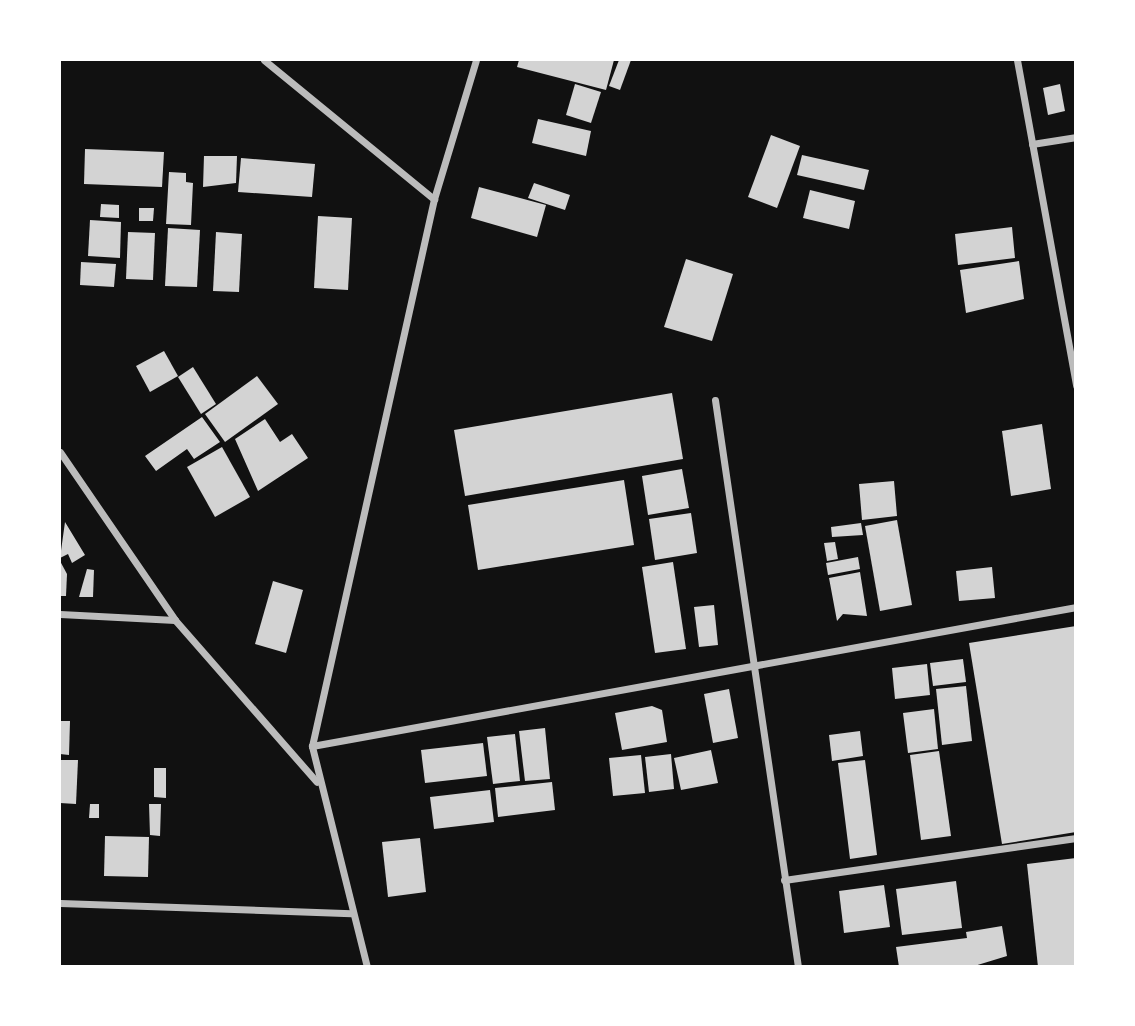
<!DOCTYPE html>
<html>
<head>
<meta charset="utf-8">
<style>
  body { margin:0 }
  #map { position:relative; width:1135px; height:1026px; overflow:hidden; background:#111; font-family:"Libre Baskerville",serif }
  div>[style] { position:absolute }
  .building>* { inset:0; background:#d3d3d3 }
  .minor>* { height:7px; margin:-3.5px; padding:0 3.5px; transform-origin:3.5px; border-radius:3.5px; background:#bcbcbc }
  span { translate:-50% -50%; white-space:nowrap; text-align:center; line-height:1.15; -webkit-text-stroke:7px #fff; paint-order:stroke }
  .frame { position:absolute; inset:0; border:61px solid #fff; pointer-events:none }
</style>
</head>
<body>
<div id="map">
  <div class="building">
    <i style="clip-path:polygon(519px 60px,614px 60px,606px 90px,517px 67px)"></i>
    <i style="clip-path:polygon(619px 60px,631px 60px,620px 90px,609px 86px)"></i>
    <i style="clip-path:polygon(575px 84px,601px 92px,591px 123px,566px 115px)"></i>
    <i style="clip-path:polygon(1060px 84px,1065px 111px,1048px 115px,1043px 88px)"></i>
    <i style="clip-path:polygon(538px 119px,591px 131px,586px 156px,532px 143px)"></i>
    <i style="clip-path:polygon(771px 135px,800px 146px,777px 208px,748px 197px)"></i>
    <i style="clip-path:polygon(85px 149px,164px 152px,162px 187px,84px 184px)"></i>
    <i style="clip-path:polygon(802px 155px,869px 170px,864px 190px,797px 175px)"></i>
    <i style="clip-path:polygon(204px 156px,237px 156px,236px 183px,203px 187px)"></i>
    <i style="clip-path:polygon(241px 158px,315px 164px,312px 197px,238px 192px)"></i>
    <i style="clip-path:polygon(169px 172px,186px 173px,186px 182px,193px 183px,191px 225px,166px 224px)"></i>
    <i style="clip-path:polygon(534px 183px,570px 195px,565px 210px,528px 198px)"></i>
    <i style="clip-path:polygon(479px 187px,546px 205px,537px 237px,471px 218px)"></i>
    <i style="clip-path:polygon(810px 190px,855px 201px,849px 229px,803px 218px)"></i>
    <i style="clip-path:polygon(101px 204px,119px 205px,119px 218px,100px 217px)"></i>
    <i style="clip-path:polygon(139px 208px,154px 208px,153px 221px,139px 221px)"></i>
    <i style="clip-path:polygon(318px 216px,352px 218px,348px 290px,314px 288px)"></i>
    <i style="clip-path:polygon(90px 220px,121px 222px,120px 258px,88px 256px)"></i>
    <i style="clip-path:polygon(1012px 227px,1015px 258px,958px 265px,955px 234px)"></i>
    <i style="clip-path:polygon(168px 228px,200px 230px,197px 287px,165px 286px)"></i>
    <i style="clip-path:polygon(128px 232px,155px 233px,153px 280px,126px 279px)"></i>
    <i style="clip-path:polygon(216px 232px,242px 234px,239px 292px,213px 291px)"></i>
    <i style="clip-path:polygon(686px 259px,733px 274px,712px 341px,664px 327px)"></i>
    <i style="clip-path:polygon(1019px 261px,1024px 299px,966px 313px,960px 270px)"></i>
    <i style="clip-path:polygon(81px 262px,116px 264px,114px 287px,80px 285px)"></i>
    <i style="clip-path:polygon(164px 351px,178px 376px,150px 392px,136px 366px)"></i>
    <i style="clip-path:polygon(193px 367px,216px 404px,201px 414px,178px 377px)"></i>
    <i style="clip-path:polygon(257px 376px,278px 404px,225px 442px,205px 414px)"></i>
    <i style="clip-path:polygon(672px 393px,683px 459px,465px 496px,454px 430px)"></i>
    <i style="clip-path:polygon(202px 417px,220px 442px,194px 459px,187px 449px,156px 471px,145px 456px)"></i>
    <i style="clip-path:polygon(265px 419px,280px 442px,292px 434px,308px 458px,258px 491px,235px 439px)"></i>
    <i style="clip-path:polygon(1042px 424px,1051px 489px,1011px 496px,1002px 431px)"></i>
    <i style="clip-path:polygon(222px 447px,250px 497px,215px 517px,187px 467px)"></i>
    <i style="clip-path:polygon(682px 469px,689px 508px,648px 515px,642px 476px)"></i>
    <i style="clip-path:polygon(624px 480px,634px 545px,478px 570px,468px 505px)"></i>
    <i style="clip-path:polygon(894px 481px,897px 516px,862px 520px,859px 484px)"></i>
    <i style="clip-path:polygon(691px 513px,697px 553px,655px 560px,649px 519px)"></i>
    <i style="clip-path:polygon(897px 520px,912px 605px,880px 611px,865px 526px)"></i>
    <i style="clip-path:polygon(65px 522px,85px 555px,72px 563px,68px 554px,60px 558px)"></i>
    <i style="clip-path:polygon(861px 523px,863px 535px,832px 537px,831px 527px)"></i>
    <i style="clip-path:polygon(835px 542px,838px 559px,827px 561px,824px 543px)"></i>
    <i style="clip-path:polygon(858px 557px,860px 569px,828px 575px,826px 563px)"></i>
    <i style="clip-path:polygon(60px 561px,67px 574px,66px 596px,60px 596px)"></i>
    <i style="clip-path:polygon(673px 562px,686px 649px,655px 653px,642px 567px)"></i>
    <i style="clip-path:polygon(992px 567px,995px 598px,959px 601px,956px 571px)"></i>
    <i style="clip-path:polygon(87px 569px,94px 570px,93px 597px,79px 597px)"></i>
    <i style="clip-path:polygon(860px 572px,867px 616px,843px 614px,837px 621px,829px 578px)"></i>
    <i style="clip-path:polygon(273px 581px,303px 590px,286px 653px,255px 644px)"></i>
    <i style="clip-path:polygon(714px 605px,718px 645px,699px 647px,694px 607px)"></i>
    <i style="clip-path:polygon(1076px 626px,1076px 832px,1002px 844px,969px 643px)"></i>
    <i style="clip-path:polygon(963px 659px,966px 682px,933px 686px,930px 663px)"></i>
    <i style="clip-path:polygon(927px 664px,930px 695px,895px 699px,892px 668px)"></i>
    <i style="clip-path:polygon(966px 686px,972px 741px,942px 745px,936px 689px)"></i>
    <i style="clip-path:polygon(729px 689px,738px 738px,713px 743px,704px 694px)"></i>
    <i style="clip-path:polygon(652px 706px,662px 710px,667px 742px,622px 750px,615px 713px)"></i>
    <i style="clip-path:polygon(934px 709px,938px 749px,908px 753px,903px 713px)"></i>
    <i style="clip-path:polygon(60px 721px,70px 721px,69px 755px,60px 754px)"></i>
    <i style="clip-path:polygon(545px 728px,550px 779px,525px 781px,519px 731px)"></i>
    <i style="clip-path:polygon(860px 731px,863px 756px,832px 761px,829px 735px)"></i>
    <i style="clip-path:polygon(515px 734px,520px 781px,493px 784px,487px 737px)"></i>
    <i style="clip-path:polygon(483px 743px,487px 776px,425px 783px,421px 750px)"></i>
    <i style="clip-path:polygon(711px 750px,718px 783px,681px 790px,674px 758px)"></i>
    <i style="clip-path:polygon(939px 751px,951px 836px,921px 840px,910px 755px)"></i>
    <i style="clip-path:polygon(671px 754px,674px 789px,649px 792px,645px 757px)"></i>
    <i style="clip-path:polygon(641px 755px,645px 793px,613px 796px,609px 758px)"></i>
    <i style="clip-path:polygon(60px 760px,78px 760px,76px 804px,60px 803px)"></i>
    <i style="clip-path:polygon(865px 760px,877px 855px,850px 859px,838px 763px)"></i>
    <i style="clip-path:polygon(154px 768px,166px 768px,166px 798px,154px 797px)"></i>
    <i style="clip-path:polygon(552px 782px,555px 810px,498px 817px,495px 788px)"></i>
    <i style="clip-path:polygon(490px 790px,494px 822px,434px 829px,430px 797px)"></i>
    <i style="clip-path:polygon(90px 804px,99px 804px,99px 818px,89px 818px)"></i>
    <i style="clip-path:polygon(149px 804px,161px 804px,160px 836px,150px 835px)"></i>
    <i style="clip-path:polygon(105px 836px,149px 837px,148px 877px,104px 876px)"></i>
    <i style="clip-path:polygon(420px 838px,426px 892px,388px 897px,382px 842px)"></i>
    <i style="clip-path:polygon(1076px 858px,1076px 966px,1038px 967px,1027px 864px)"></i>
    <i style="clip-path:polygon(956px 881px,962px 928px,902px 935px,896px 889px)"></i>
    <i style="clip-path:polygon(884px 885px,890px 927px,844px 933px,839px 891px)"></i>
    <i style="clip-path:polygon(1002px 926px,1007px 956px,971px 967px,899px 967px,896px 947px,967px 938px,966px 932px)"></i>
  </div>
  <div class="minor">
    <i style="left:264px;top:60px;width:220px;rotate:39.3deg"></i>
    <i style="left:1017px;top:60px;width:331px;rotate:79.7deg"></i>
    <i style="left:1032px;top:144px;width:45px;rotate:-9deg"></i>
    <i style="left:715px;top:400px;width:573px;rotate:81.67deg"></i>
    <i style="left:60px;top:452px;width:204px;rotate:55.6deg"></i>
    <i style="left:175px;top:620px;width:215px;rotate:48.8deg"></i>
    <i style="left:60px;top:614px;width:115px;rotate:3deg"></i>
    <i style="left:312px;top:746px;width:777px;rotate:-10.31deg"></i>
    <i style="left:784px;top:880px;width:295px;rotate:-8.2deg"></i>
    <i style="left:60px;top:903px;width:291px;rotate:2deg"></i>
    <i style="left:367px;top:967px;width:228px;rotate:-104deg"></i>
    <i style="left:312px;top:746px;width:560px;rotate:-77.43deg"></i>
    <i style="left:434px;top:199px;width:145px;rotate:-73.2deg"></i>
  </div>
  <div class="frame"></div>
</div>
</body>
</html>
